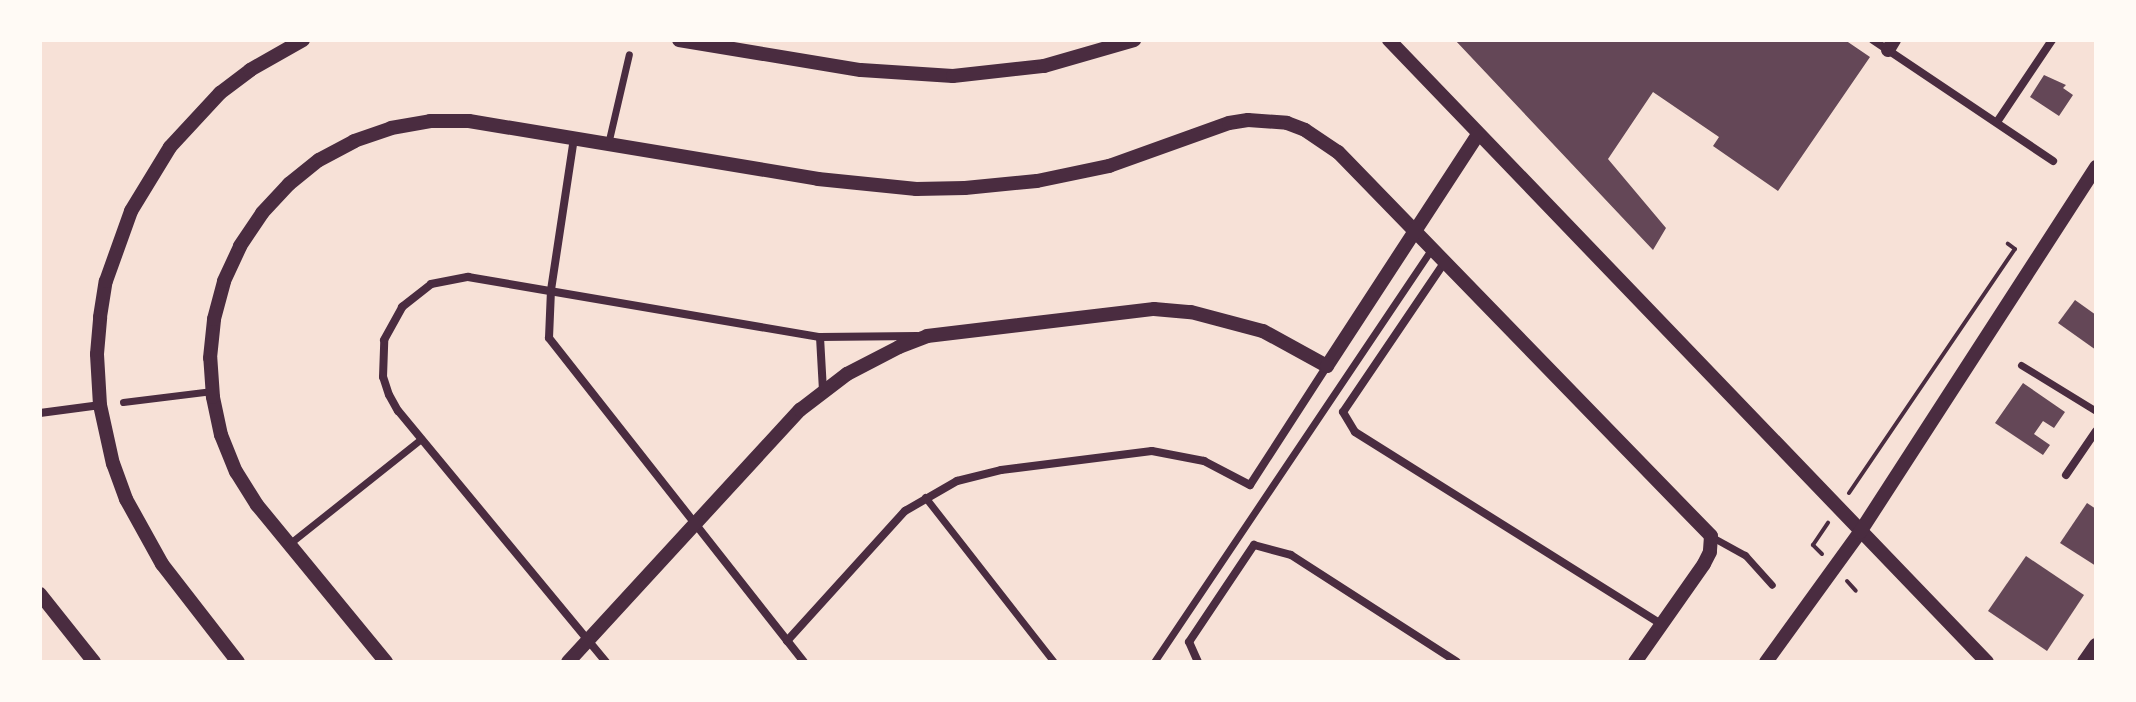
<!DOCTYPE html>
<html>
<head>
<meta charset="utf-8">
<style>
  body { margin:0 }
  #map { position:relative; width:2136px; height:702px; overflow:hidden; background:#f7e1d7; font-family:"IBM Plex Sans",sans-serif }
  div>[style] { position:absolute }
  .building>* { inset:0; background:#644757 }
  .path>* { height:4px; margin:-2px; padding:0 2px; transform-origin:2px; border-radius:2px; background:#4a2c40 }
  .pedestrian>* { height:7px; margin:-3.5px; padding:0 3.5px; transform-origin:3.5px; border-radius:3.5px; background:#4a2c40 }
  .minor>* { height:8px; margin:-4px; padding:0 4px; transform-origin:4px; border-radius:4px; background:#4a2c40 }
  .tertiary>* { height:14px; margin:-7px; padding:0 7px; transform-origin:7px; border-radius:7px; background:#4a2c40 }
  span { translate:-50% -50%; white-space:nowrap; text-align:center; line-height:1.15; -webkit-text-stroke:8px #fffaf5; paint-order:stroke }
  .frame { position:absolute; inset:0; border:42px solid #fffaf5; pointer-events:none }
</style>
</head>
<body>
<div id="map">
  <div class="building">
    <i style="clip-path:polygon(1455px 40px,1845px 40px,1870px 57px,1778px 191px,1713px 146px,1719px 137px,1653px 92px,1608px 159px,1666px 228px,1653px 250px)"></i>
    <i style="clip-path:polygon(2044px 75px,2066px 85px,2063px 88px,2073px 95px,2059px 116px,2030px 97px)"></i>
    <i style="clip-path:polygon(2075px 300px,2096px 315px,2096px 350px,2058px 323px)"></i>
    <i style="clip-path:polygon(2023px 383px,2065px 412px,2054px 428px,2043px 421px,2034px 434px,2050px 445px,2043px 455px,1995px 423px)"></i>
    <i style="clip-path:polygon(2087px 503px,2096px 509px,2096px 566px,2060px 543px)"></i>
    <i style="clip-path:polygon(2026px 556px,2084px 595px,2047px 651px,1988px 611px)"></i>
  </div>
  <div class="path">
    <i style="left:1849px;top:493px;width:295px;rotate:-55.8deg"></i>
    <i style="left:2015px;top:249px;width:9px;rotate:-144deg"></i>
    <i style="left:1822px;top:554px;width:13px;rotate:-135deg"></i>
    <i style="left:1813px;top:545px;width:27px;rotate:-56deg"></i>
    <i style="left:1847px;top:581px;width:13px;rotate:48deg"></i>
  </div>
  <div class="pedestrian">
    <i style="left:608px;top:144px;width:92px;rotate:-76.9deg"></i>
    <i style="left:2021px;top:365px;width:88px;rotate:31.5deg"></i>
    <i style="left:123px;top:402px;width:90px;rotate:-7deg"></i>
    <i style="left:925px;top:497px;width:209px;rotate:52deg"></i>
    <i style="left:1712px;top:537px;width:38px;rotate:29deg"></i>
    <i style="left:1745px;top:555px;width:40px;rotate:48deg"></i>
    <i style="left:289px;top:544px;width:169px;rotate:-38.5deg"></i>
    <i style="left:1154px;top:662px;width:496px;rotate:-56.1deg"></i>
  </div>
  <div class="minor">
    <i style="left:1873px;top:40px;width:217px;rotate:33.9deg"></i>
    <i style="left:1997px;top:122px;width:99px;rotate:-56.1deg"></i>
    <i style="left:574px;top:138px;width:154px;rotate:98.6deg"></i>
    <i style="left:551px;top:290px;width:48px;rotate:92.4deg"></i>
    <i style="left:549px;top:338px;width:412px;rotate:51.8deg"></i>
    <i style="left:1444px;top:263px;width:180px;rotate:124.1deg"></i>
    <i style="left:1343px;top:412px;width:23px;rotate:59deg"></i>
    <i style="left:1355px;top:432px;width:361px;rotate:32.1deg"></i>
    <i style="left:820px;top:337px;width:54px;rotate:86.8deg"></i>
    <i style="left:40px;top:413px;width:61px;rotate:-7.6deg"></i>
    <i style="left:2066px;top:475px;width:53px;rotate:-55.7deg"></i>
    <i style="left:787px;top:641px;width:176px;rotate:-47.8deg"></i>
    <i style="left:905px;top:511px;width:60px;rotate:-30deg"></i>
    <i style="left:957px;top:481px;width:45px;rotate:-14deg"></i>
    <i style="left:1001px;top:470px;width:152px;rotate:-7.2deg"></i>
    <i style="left:1152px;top:451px;width:53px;rotate:10.9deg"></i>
    <i style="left:1204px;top:461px;width:52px;rotate:27.6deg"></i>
    <i style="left:1250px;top:485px;width:142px;rotate:-57.1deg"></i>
    <i style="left:606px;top:662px;width:326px;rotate:-129.6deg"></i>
    <i style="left:398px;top:411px;width:18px;rotate:-119deg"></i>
    <i style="left:389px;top:395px;width:19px;rotate:-108deg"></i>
    <i style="left:383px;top:377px;width:37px;rotate:-88deg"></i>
    <i style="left:384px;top:340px;width:38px;rotate:-61deg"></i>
    <i style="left:402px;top:307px;width:37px;rotate:-38deg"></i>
    <i style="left:431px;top:284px;width:38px;rotate:-11deg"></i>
    <i style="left:468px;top:277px;width:357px;rotate:9.7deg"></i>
    <i style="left:820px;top:337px;width:97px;rotate:-0.6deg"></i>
    <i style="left:1198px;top:662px;width:22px;rotate:-114deg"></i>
    <i style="left:1189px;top:642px;width:117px;rotate:-56.2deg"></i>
    <i style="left:1254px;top:545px;width:38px;rotate:15deg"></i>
    <i style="left:1291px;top:555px;width:197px;rotate:32.8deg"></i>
  </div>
  <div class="tertiary">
    <i style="left:679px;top:40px;width:184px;rotate:9.4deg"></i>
    <i style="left:861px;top:70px;width:92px;rotate:3.7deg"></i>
    <i style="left:953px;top:76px;width:92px;rotate:-6.3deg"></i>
    <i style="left:1044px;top:66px;width:94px;rotate:-16.1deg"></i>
    <i style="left:1389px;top:40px;width:863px;rotate:46.13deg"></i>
    <i style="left:1888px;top:50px;width:12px;rotate:-59deg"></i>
    <i style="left:40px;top:594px;width:87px;rotate:51.5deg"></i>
    <i style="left:238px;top:662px;width:124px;rotate:-127.8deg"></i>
    <i style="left:162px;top:564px;width:74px;rotate:-119deg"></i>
    <i style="left:126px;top:499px;width:37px;rotate:-110deg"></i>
    <i style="left:113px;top:464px;width:60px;rotate:-102.4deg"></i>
    <i style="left:100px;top:405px;width:51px;rotate:-93.4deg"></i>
    <i style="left:97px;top:354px;width:37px;rotate:-85deg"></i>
    <i style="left:100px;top:317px;width:36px;rotate:-81deg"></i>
    <i style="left:106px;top:281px;width:74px;rotate:-70.3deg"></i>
    <i style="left:131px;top:211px;width:75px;rotate:-58.6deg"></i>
    <i style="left:170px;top:147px;width:74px;rotate:-47.2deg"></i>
    <i style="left:220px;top:93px;width:38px;rotate:-37deg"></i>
    <i style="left:250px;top:70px;width:61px;rotate:-29.5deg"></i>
    <i style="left:386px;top:662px;width:203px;rotate:-129.4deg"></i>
    <i style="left:257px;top:505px;width:39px;rotate:-122deg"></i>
    <i style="left:236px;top:472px;width:40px;rotate:-112deg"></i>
    <i style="left:221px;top:435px;width:39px;rotate:-102deg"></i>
    <i style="left:213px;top:397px;width:39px;rotate:-94deg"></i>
    <i style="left:210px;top:358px;width:39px;rotate:-84deg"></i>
    <i style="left:214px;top:319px;width:39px;rotate:-75deg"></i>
    <i style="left:224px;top:281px;width:38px;rotate:-65deg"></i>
    <i style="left:240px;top:246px;width:40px;rotate:-56deg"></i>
    <i style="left:262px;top:213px;width:40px;rotate:-47deg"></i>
    <i style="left:289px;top:184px;width:38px;rotate:-39deg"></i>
    <i style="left:319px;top:160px;width:40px;rotate:-28deg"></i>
    <i style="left:354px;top:141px;width:39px;rotate:-19deg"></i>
    <i style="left:391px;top:128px;width:40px;rotate:-10deg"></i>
    <i style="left:430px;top:121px;width:39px"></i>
    <i style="left:469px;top:121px;width:354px;rotate:9.4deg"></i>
    <i style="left:818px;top:179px;width:99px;rotate:5.8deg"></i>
    <i style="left:916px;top:189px;width:49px;rotate:-1.2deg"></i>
    <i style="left:965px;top:188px;width:72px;rotate:-5.6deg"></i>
    <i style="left:1037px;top:181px;width:74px;rotate:-11.8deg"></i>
    <i style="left:1109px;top:166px;width:127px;rotate:-19.7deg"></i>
    <i style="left:1229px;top:123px;width:19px;rotate:-9deg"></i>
    <i style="left:1248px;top:120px;width:39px;rotate:4deg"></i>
    <i style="left:1287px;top:123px;width:19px;rotate:21deg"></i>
    <i style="left:1305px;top:130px;width:40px;rotate:34deg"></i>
    <i style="left:1338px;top:152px;width:535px;rotate:45.83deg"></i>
    <i style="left:1711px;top:536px;width:16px;rotate:94deg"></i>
    <i style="left:1710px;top:552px;width:13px;rotate:117deg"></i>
    <i style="left:1704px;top:564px;width:120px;rotate:125.1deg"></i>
    <i style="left:568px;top:662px;width:343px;rotate:-47.4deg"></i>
    <i style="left:800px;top:410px;width:59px;rotate:-37.5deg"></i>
    <i style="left:847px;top:374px;width:59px;rotate:-27.4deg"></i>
    <i style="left:899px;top:347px;width:30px;rotate:-21deg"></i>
    <i style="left:927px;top:336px;width:229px;rotate:-6.8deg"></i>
    <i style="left:1154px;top:309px;width:37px;rotate:5deg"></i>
    <i style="left:1191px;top:312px;width:74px;rotate:14.8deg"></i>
    <i style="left:1263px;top:331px;width:73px;rotate:28.7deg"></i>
    <i style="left:1327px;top:366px;width:277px;rotate:-56.9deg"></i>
    <i style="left:1766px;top:662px;width:160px;rotate:-54.1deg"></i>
    <i style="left:1860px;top:532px;width:435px;rotate:-57.1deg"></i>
    <i style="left:2084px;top:662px;width:21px;rotate:-55deg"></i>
  </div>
  <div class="frame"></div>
</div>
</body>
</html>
